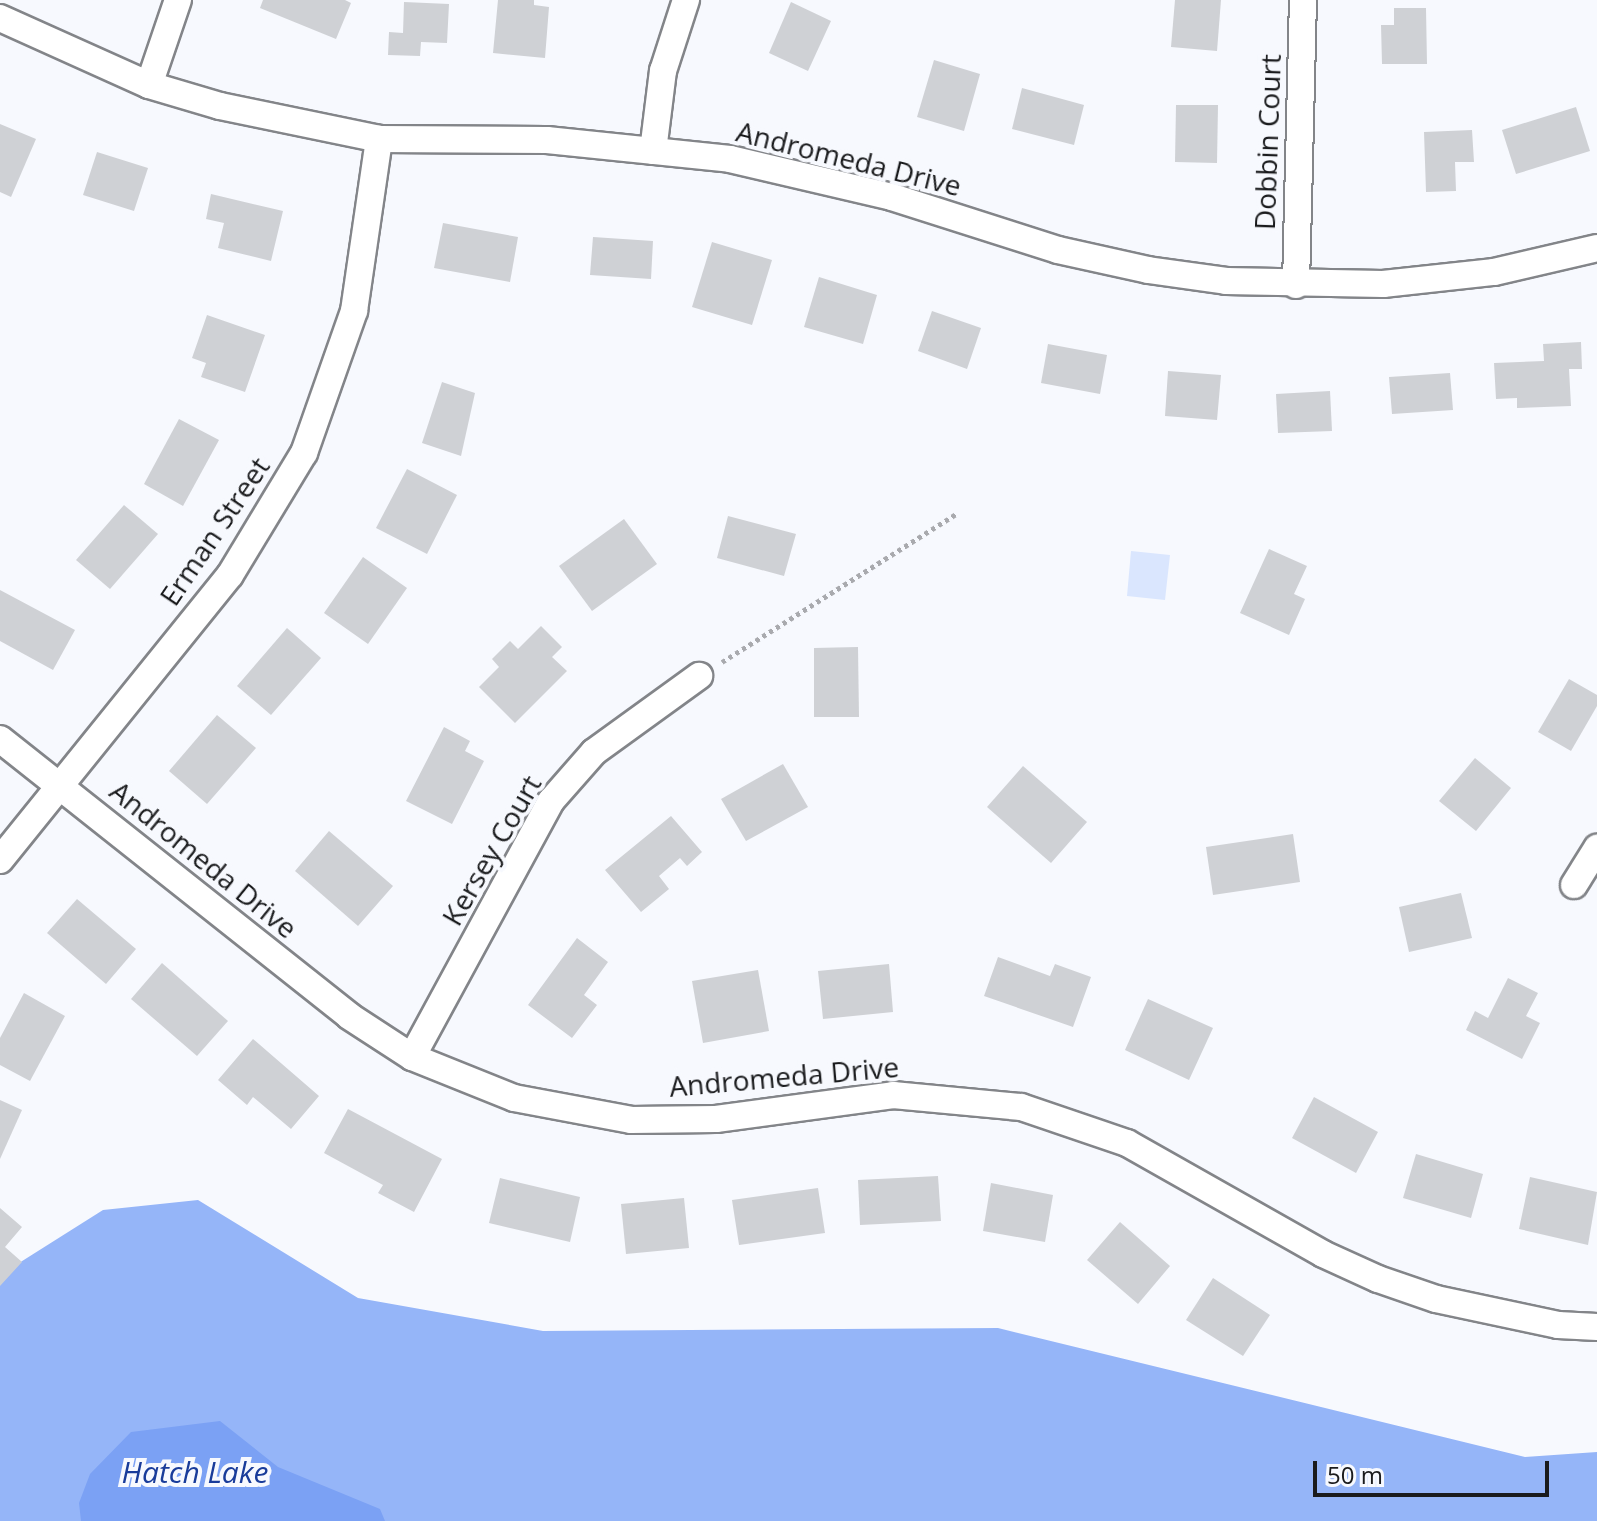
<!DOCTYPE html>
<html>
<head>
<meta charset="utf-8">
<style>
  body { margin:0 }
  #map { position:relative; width:1597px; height:1521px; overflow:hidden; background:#f7f9fe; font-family:"Open Sans",sans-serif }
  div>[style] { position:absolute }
  .green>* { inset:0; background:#dae6fe }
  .forest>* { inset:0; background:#95b5f8 }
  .water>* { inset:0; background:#7ba1f4 }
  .building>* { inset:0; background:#cfd1d5 }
  .path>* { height:5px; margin-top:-2.5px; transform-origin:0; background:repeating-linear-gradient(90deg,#a9aaae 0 4px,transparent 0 8px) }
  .roads { filter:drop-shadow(2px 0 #838589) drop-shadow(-2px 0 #838589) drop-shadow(0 2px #838589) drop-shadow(0 -2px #838589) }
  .street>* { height:26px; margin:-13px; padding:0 13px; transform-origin:13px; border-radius:13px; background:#fff }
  span { translate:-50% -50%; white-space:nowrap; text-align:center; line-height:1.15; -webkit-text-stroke:8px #f7f9fe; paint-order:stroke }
  .street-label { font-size:28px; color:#1a1b1d }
  .water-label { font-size:30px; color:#193c9a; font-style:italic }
  .scale { position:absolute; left:1313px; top:1461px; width:236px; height:36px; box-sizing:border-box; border:4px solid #1a1b1d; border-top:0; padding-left:10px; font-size:24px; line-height:28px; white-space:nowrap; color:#1a1b1d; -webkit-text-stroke:6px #f7f9fe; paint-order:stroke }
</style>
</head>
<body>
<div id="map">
  <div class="green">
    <i style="clip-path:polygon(1131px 551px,1170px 555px,1165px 600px,1127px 596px)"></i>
  </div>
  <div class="forest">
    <i style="clip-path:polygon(198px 1200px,358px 1298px,543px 1331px,998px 1328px,1525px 1457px,1597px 1452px,1597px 1521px,0 1521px,0 1275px,103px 1210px)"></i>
  </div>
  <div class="water">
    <i style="clip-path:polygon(220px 1421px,278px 1467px,380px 1509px,385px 1521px,81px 1521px,79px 1503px,90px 1474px,131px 1432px)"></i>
  </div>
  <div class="building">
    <i style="clip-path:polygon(263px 0,345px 0,351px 3px,336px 39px,260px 8px)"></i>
    <i style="clip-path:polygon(498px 0,534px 0,534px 5px,549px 7px,545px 58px,493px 53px)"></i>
    <i style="clip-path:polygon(1175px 0,1221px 0,1217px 51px,1171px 47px)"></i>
    <i style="clip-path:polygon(404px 2px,449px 4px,447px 43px,421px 42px,420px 56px,388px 55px,389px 32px,403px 33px)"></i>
    <i style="clip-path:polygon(791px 2px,831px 21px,808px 71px,769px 53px)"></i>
    <i style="clip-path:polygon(1394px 8px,1426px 8px,1427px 64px,1382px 64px,1381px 25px,1394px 25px)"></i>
    <i style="clip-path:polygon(934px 60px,980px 74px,964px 131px,917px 117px)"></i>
    <i style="clip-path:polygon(1022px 88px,1084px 105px,1074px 145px,1012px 129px)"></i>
    <i style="clip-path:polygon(1176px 105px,1218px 105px,1217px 163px,1175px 162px)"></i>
    <i style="clip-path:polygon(1576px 107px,1590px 151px,1516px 174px,1502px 130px)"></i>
    <i style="clip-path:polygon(0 124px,36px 139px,11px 197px,0 192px)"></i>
    <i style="clip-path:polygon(1472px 130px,1474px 162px,1455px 162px,1456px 191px,1426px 192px,1424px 132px)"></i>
    <i style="clip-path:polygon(97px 152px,148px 168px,134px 211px,83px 195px)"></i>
    <i style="clip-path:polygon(211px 194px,283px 211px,271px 261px,218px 248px,224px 223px,206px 219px)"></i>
    <i style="clip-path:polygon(443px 223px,518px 237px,510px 282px,434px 268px)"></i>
    <i style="clip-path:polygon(593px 237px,653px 241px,651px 279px,590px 275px)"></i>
    <i style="clip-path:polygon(712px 242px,772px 260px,752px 325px,692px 307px)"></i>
    <i style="clip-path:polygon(819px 277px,877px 295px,863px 344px,804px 327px)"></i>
    <i style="clip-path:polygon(932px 311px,981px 328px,967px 369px,918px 351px)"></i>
    <i style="clip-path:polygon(207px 315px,265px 335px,245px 392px,201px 377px,206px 363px,192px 358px)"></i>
    <i style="clip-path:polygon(1581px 342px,1582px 369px,1569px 369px,1571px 406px,1517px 408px,1517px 398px,1496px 399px,1494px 363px,1544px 361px,1543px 344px)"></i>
    <i style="clip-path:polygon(1048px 344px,1107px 355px,1100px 394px,1041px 383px)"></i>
    <i style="clip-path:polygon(1168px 371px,1221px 375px,1217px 420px,1165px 416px)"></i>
    <i style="clip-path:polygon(1450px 373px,1453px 410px,1392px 414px,1389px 377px)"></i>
    <i style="clip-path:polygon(442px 382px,475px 393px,461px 456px,422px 443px)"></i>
    <i style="clip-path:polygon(1330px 391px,1332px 431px,1278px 433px,1276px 394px)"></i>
    <i style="clip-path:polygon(179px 419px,219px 440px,183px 506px,144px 484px)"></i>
    <i style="clip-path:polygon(407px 469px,457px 495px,427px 554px,376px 528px)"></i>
    <i style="clip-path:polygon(124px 505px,158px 534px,110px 589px,76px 560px)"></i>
    <i style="clip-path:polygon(728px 516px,796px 534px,784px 576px,717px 558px)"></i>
    <i style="clip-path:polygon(624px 519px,657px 564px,592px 611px,559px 566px)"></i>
    <i style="clip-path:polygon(1269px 549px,1307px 566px,1294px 594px,1305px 599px,1289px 635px,1240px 613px)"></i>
    <i style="clip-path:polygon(363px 557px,407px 588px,368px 644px,324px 613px)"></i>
    <i style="clip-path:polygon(0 590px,75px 630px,53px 670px,0 641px)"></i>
    <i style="clip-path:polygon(541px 626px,562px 647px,552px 657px,567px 671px,515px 723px,479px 687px,499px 667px,492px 659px,510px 641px,518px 649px)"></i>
    <i style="clip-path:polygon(287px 628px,321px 658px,271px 715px,237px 686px)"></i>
    <i style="clip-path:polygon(858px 647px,859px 717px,814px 717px,814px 648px)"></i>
    <i style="clip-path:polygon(1569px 679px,1597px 695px,1597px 706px,1571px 751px,1538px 732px)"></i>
    <i style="clip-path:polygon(217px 715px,256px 748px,207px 804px,169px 771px)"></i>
    <i style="clip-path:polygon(444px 727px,470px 741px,465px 751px,484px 761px,452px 824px,406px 801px)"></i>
    <i style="clip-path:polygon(1475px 758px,1511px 788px,1476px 831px,1439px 801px)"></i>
    <i style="clip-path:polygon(783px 764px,808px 807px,746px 841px,721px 799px)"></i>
    <i style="clip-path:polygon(1023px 766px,1087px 822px,1051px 863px,987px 807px)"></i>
    <i style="clip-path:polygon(671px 816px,702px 852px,687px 866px,680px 858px,659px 876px,669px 889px,641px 912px,605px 870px)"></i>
    <i style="clip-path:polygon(329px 831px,393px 886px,358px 926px,295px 871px)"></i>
    <i style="clip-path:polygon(1293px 834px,1300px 882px,1213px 895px,1206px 847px)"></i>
    <i style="clip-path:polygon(1461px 893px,1472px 938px,1409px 952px,1399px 907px)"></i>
    <i style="clip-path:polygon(77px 899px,136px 949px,106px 984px,47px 933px)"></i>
    <i style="clip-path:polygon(577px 938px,608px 962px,584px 995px,597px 1005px,572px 1038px,528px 1005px)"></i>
    <i style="clip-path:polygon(998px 957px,1050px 976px,1055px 964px,1091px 977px,1073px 1027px,984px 996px)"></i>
    <i style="clip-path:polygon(162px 963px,228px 1021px,197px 1056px,131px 999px)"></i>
    <i style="clip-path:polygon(889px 964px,893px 1012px,823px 1019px,818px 971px)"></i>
    <i style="clip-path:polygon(758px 970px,769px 1031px,703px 1043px,692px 981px)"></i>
    <i style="clip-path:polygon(1508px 978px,1538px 993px,1526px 1016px,1540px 1023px,1522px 1059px,1466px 1030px,1475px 1011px,1488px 1018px)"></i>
    <i style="clip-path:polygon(24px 993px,65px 1016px,30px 1081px,0 1065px,0 1038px)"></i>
    <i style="clip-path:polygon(1148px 999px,1213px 1028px,1189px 1080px,1125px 1050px)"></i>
    <i style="clip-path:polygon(253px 1039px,319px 1096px,291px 1129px,253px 1097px,247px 1105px,218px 1080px)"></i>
    <i style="clip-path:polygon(1314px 1097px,1378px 1132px,1356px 1173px,1292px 1138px)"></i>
    <i style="clip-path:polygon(0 1100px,22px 1110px,0 1159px)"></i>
    <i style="clip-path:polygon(348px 1109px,442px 1159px,414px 1212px,378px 1193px,383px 1185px,324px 1153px)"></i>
    <i style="clip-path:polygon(1416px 1154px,1483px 1174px,1471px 1218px,1403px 1198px)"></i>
    <i style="clip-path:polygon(938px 1176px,941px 1221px,860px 1225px,858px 1180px)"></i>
    <i style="clip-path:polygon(1530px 1177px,1597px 1192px,1588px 1245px,1519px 1229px)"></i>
    <i style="clip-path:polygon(500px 1178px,580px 1197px,570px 1242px,489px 1223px)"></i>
    <i style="clip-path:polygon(991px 1183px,1053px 1195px,1045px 1242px,983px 1231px)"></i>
    <i style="clip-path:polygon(818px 1188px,825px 1233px,739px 1245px,732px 1200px)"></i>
    <i style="clip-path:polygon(684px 1198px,689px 1248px,626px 1254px,621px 1204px)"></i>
    <i style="clip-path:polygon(0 1208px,22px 1227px,5px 1247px,22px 1262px,0 1286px)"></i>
    <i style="clip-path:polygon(1120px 1222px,1170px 1266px,1138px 1304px,1087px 1260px)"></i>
    <i style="clip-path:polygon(1213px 1278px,1270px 1315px,1243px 1356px,1186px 1320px)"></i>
  </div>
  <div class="path">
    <i style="left:722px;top:662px;width:279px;rotate:-32.3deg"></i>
  </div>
  <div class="roads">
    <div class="street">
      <i style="left:0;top:18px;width:163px;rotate:24.2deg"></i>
      <i style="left:149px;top:85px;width:74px;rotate:16.5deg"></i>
      <i style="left:220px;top:106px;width:162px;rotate:11.7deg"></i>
      <i style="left:379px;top:139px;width:168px;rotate:0.3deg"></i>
      <i style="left:547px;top:140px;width:184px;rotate:5.9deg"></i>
      <i style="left:730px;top:159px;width:166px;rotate:13.2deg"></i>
      <i style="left:892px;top:197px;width:174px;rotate:17.7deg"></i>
      <i style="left:1058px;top:250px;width:92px;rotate:12.5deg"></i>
      <i style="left:1148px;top:270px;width:79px;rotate:8deg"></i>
      <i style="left:1226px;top:281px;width:157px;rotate:1.1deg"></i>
      <i style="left:1383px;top:284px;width:112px;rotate:-6.2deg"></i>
      <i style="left:1494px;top:272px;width:106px;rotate:-13.1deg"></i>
      <i style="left:149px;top:85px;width:90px;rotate:-71.2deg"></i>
      <i style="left:653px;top:151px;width:81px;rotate:-82.9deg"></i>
      <i style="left:663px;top:71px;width:75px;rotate:-72.1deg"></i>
      <i style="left:1296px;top:285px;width:285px;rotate:-88.6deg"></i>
      <i style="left:0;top:739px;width:446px;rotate:38.4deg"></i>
      <i style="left:349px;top:1016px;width:75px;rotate:33.1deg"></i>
      <i style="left:412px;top:1057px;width:110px;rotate:21.9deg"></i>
      <i style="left:514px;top:1098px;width:119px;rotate:10.6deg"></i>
      <i style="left:631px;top:1120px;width:85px;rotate:-0.7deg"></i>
      <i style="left:716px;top:1119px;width:179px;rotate:-7.7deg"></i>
      <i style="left:893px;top:1095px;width:129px;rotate:5.4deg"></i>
      <i style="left:1021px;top:1107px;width:112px;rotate:18.8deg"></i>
      <i style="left:1127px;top:1143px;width:225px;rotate:29.5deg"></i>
      <i style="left:1323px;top:1254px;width:60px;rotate:24.4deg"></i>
      <i style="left:1378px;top:1279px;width:61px;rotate:19deg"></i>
      <i style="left:1436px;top:1299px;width:125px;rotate:12deg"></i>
      <i style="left:1558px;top:1325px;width:39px;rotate:3deg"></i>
      <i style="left:0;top:860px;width:366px;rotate:-51.1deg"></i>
      <i style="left:230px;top:575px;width:143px;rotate:-58.8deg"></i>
      <i style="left:304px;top:453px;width:151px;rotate:-70.6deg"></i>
      <i style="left:354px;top:311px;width:174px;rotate:-81.7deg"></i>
      <i style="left:1574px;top:885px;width:44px;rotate:-58.1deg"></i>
      <i style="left:412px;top:1057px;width:291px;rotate:-61.5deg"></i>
      <i style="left:551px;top:801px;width:65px;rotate:-48.7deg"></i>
      <i style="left:594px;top:752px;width:130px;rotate:-35.9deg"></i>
    </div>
  </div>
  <div class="street-label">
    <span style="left:1267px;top:142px;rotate:-88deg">Dobbin Court</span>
    <span style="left:849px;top:158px;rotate:14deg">Andromeda Drive</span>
    <span style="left:214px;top:531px;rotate:-56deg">Erman Street</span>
    <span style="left:491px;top:850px;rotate:-60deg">Kersey Court</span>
    <span style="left:204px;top:859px;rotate:39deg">Andromeda Drive</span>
    <span style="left:784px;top:1076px;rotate:-5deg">Andromeda Drive</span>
  </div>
  <div class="water-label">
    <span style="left:195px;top:1472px">Hatch Lake</span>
  </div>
  <div class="scale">50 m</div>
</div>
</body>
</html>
